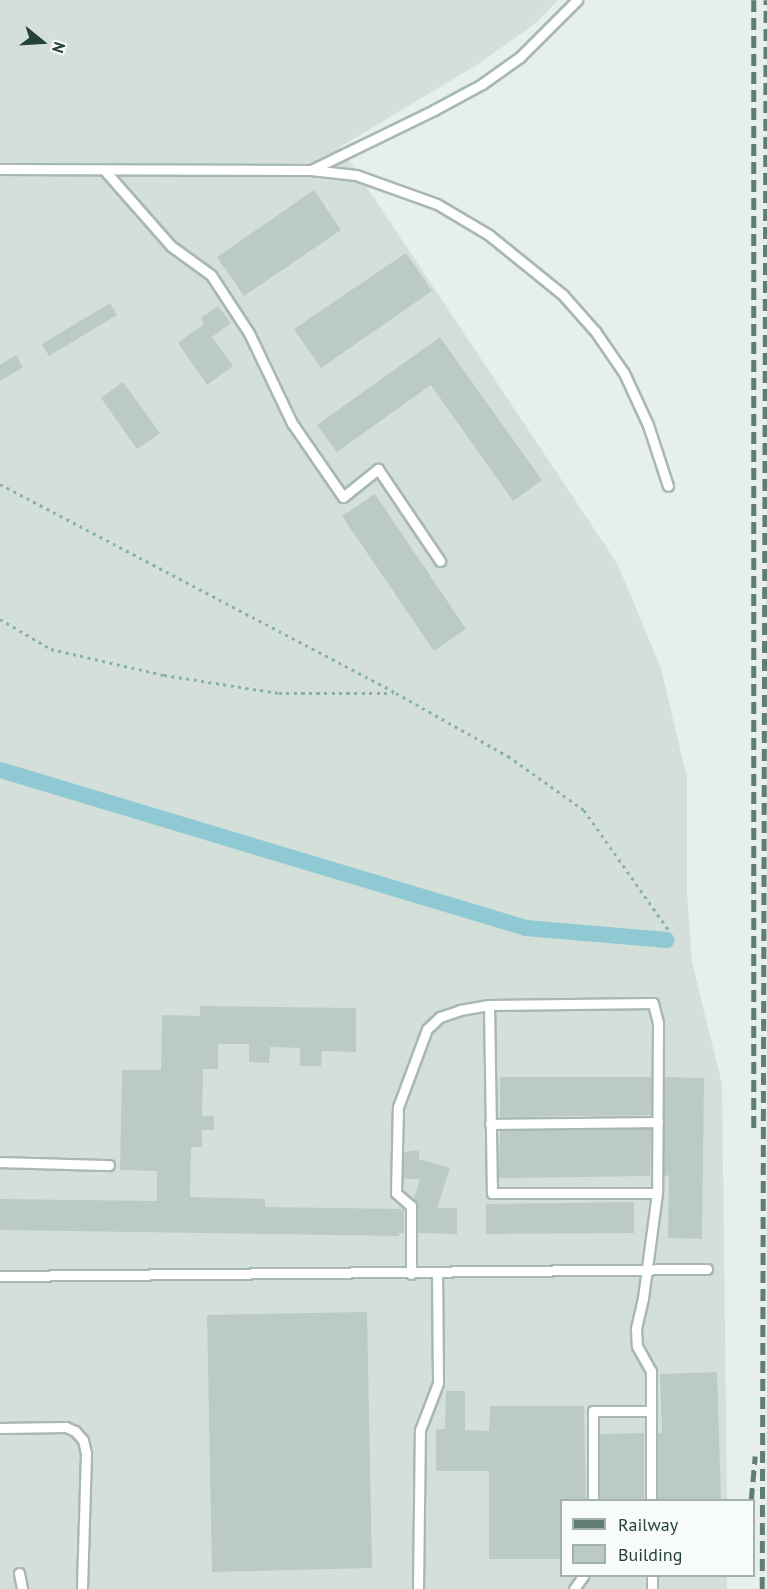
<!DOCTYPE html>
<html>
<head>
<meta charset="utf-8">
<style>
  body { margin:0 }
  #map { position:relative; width:767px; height:1589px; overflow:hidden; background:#e6efeb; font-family:"PT Sans",sans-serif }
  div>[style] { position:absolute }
  .built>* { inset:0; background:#d4dfda }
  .canal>* { height:16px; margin:-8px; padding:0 8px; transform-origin:8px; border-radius:8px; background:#8ec9d4 }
  .building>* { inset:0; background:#bbcac4 }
  .path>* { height:3px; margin-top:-1.5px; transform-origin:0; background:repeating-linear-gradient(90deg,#86b3a5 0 3px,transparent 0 7.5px) }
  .roads { filter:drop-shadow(2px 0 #a8b8b2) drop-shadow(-2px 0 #a8b8b2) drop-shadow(0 2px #a8b8b2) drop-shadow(0 -2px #a8b8b2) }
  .lane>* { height:9px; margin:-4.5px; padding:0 4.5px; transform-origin:4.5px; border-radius:4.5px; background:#fff }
  .rail>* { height:4.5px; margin-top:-2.25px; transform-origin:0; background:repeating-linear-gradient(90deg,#5f7d75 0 12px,transparent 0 18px) }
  span { translate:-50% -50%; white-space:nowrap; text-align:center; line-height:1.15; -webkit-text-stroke:6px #f7fbf9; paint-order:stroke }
  .legend { position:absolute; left:560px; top:1499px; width:195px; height:78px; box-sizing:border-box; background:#f7fbf9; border:2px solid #a3b1ad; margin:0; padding:8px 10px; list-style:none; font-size:18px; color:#24423a }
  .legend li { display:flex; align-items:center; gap:12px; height:30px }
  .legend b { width:30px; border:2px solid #a3b1ad }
  .north { position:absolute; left:12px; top:12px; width:60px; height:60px; -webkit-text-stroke:4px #f7fbf9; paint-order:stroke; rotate:108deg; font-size:16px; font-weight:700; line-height:24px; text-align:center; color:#24423a }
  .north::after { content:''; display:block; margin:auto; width:21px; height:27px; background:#24423a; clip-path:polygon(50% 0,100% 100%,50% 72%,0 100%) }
</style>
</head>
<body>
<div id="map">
  <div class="built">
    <i style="clip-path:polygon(0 0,558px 0,536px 23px,480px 63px,340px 147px,617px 563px,661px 668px,687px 778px,687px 891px,692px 962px,722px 1084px,727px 1500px,562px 1500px,562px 1576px,727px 1576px,727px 1589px,0 1589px)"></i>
  </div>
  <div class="canal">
    <i style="left:0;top:770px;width:549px;rotate:16.72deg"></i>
    <i style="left:526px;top:928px;width:141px;rotate:4.9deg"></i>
  </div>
  <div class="building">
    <i style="clip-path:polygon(314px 190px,341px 230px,244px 296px,217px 257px)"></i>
    <i style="clip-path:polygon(406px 253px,432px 291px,321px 368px,294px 329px)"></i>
    <i style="clip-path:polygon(110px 303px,117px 315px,49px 356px,42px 344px)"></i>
    <i style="clip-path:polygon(218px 306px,231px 323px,212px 337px,233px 366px,207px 385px,178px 343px,204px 324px,201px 318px)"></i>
    <i style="clip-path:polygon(440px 337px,542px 480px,513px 501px,431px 385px,337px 452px,317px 425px)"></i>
    <i style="clip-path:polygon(16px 355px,23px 367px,0 381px,0 365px)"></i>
    <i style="clip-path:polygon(123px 382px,160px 433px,137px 449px,101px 398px)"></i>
    <i style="clip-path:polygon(375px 494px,466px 629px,434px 651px,342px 516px)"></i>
    <i style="clip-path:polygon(200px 1006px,356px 1008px,356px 1052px,322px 1051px,321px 1066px,300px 1066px,300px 1048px,270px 1047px,269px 1063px,249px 1062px,249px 1044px,218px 1044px,218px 1069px,203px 1069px,202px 1116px,214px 1116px,214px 1130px,202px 1130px,202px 1147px,191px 1147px,190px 1197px,265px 1199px,265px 1207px,404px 1209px,404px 1233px,399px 1233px,399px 1236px,0 1230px,0 1199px,157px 1201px,157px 1171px,120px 1170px,122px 1070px,161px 1070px,162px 1015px,200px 1016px)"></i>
    <i style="clip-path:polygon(500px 1077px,651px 1077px,651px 1115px,500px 1117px)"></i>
    <i style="clip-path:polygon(664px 1077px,704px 1078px,702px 1239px,668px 1238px,669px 1175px,664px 1176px)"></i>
    <i style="clip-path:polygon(651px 1129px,650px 1176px,499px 1178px,500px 1131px)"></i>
    <i style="clip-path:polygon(419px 1150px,419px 1159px,450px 1168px,437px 1208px,457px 1208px,457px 1234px,418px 1233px,418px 1206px,414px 1199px,420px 1179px,404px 1179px,404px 1152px)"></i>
    <i style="clip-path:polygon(634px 1202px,634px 1233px,486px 1234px,486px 1204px)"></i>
    <i style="clip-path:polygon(367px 1312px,372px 1568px,212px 1572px,207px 1315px)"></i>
    <i style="clip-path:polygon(717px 1372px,721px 1500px,658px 1500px,658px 1433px,662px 1433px,660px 1374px)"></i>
    <i style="clip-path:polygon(446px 1391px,465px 1391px,465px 1430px,489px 1431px,490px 1406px,584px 1406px,586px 1500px,561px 1500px,561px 1559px,489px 1559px,489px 1471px,436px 1471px,436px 1429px,445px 1429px)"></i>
    <i style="clip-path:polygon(644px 1433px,644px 1500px,600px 1500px,600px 1434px)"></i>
  </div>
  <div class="path">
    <i style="left:0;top:484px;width:448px;rotate:27.8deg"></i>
    <i style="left:396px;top:693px;width:129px;rotate:29.4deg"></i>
    <i style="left:508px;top:756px;width:93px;rotate:35.4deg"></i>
    <i style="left:584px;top:810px;width:146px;rotate:54.8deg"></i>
    <i style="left:0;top:619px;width:59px;rotate:30.5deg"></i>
    <i style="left:51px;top:649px;width:116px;rotate:13deg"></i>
    <i style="left:164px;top:675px;width:116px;rotate:8.9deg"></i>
    <i style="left:279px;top:693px;width:114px"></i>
  </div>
  <div class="roads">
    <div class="lane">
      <i style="left:0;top:169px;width:311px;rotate:0.2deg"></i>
      <i style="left:311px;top:170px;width:45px;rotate:6.3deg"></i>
      <i style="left:356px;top:175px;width:86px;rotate:19.7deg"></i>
      <i style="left:437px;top:204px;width:61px;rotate:30.8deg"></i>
      <i style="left:489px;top:235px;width:95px;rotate:39deg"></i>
      <i style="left:563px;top:295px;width:48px;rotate:48.4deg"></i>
      <i style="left:595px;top:331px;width:51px;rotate:55.4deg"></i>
      <i style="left:624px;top:373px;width:57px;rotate:65.2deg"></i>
      <i style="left:648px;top:425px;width:64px;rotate:71.8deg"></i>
      <i style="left:311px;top:170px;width:137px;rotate:-26deg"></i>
      <i style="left:434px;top:110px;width:55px;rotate:-28.4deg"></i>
      <i style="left:482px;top:84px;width:47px;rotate:-35.4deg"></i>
      <i style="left:520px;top:57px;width:81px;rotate:-45deg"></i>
      <i style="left:106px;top:172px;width:98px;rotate:48.7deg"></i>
      <i style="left:171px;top:246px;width:49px;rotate:35.9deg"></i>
      <i style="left:211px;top:275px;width:69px;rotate:56.8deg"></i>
      <i style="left:249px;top:333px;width:100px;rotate:64.5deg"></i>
      <i style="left:292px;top:423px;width:90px;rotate:55.4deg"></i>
      <i style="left:343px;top:497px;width:45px;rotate:-38.7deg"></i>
      <i style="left:378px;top:469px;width:111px;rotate:56deg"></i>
      <i style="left:489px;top:1005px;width:188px;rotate:89.1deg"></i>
      <i style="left:492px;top:1193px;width:165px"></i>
      <i style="left:490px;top:1124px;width:168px;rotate:-0.7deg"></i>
      <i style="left:0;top:1162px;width:109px;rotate:1.6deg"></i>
      <i style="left:411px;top:1274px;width:68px;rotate:-90deg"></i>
      <i style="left:411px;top:1206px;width:20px;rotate:-139deg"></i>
      <i style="left:396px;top:1193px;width:86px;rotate:-88.7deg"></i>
      <i style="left:398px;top:1107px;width:83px;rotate:-69.6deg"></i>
      <i style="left:427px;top:1029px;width:18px;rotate:-43deg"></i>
      <i style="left:440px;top:1017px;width:21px;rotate:-19deg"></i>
      <i style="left:460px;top:1010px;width:29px;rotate:-10deg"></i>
      <i style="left:489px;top:1005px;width:164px;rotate:-0.7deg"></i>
      <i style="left:653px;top:1003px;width:21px;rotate:76deg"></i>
      <i style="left:658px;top:1023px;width:170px;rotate:90.3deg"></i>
      <i style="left:657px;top:1193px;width:106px;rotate:97.6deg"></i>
      <i style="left:643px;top:1298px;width:32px;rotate:103deg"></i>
      <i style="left:636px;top:1329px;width:17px;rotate:87deg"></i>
      <i style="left:637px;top:1346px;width:29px;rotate:61deg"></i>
      <i style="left:651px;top:1371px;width:129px;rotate:90deg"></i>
      <i style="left:0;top:1276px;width:707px;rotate:-0.57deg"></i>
      <i style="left:0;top:1428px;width:66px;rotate:-0.9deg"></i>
      <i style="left:66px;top:1427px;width:10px;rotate:24deg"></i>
      <i style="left:75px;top:1431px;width:12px;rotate:48deg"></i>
      <i style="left:83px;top:1440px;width:13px;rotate:77deg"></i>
      <i style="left:86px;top:1453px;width:136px;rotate:91.7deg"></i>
      <i style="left:593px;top:1500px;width:89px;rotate:-90deg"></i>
      <i style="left:593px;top:1411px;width:58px"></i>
      <i style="left:19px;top:1573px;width:16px;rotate:79deg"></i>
      <i style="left:652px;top:1576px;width:13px;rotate:90deg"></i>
      <i style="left:418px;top:1589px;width:159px;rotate:-89.3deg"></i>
      <i style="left:420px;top:1430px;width:50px;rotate:-69deg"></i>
      <i style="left:438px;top:1383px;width:109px;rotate:-90.5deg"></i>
      <i style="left:574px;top:1589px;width:16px;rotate:-55deg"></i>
    </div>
  </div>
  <div class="rail">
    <i style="left:754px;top:0;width:1131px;rotate:90deg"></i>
    <i style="left:751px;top:1500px;width:44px;rotate:-84.8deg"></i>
    <i style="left:762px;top:1589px;width:1589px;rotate:-89.86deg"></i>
  </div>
  <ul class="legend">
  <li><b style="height:8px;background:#5f7d75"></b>Railway</li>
  <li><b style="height:16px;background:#bbcac4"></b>Building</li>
  </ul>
  <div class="north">N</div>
</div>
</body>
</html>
